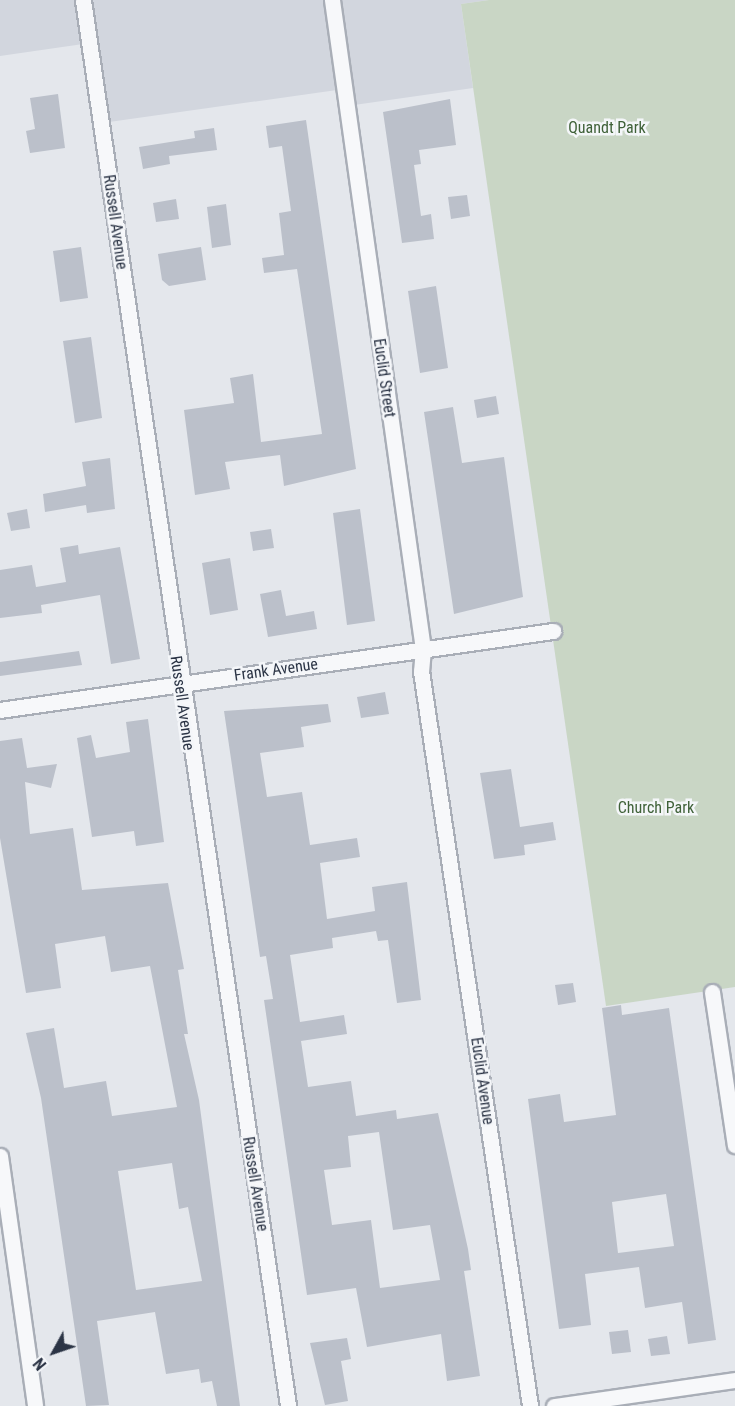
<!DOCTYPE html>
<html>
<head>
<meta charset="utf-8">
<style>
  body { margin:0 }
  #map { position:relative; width:735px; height:1406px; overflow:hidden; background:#e4e7ec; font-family:"Roboto Condensed",sans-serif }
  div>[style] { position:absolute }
  .built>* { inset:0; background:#d2d6de }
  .green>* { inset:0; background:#c9d6c5 }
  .building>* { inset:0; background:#bbc0ca }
  .roads { filter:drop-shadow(2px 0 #a9aeb7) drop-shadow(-2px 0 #a9aeb7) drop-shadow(0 2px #a9aeb7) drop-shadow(0 -2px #a9aeb7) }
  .minor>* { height:15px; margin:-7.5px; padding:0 7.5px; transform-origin:7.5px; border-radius:7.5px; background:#f7f8fa }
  span { translate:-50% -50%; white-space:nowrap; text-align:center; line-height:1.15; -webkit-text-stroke:5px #f4f6f9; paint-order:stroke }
  .park-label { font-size:16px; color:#3f6138 }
  .street-label { font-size:16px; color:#2b3445 }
  .north { position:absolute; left:24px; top:1322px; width:60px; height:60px; -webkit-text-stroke:4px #f4f6f9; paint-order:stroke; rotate:230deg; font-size:16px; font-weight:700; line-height:24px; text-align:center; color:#2b3445 }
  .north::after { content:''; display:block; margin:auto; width:21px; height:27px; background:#2b3445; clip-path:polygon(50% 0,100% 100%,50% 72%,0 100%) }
</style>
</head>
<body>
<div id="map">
  <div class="built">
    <i style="clip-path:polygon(0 0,489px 0,461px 4px,473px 88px,347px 106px,344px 89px,102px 123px,90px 43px,0 56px)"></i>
  </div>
  <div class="green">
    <i style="clip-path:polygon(489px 0,735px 0,735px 987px,606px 1006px,461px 4px)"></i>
  </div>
  <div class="building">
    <i style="clip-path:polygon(58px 94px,65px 148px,30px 153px,26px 131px,35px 129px,30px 98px)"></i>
    <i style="clip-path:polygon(450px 99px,456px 145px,419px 150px,421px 164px,414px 165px,421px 216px,431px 214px,434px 239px,402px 243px,383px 112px)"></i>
    <i style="clip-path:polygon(306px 120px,356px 469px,284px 486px,280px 455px,225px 462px,230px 489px,195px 495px,184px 410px,234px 403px,230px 378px,253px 374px,261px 442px,322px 434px,297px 269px,264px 273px,262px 258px,284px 255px,279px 213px,291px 211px,282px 146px,269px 148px,266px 126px)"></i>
    <i style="clip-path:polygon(214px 128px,217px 150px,169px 156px,170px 164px,143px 169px,139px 147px,195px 138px,194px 131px)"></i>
    <i style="clip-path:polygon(467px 195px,470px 216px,451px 219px,448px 197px)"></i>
    <i style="clip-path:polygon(176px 199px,179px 219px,156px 222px,153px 203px)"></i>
    <i style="clip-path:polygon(226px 204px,231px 245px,212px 248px,207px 207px)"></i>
    <i style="clip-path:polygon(81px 247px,88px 298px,60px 302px,53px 251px)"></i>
    <i style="clip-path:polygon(201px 247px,206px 280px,169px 286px,162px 280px,158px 254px)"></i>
    <i style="clip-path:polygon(436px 286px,448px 368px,420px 373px,408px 291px)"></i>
    <i style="clip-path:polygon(91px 337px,102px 418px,75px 423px,63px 341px)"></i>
    <i style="clip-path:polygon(496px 396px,499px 414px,477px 418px,474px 400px)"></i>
    <i style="clip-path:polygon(453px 407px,462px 463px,504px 457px,523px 597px,454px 614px,424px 412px)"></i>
    <i style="clip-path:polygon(110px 458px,115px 509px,87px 513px,86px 505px,45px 512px,43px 494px,86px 486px,82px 462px)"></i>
    <i style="clip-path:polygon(27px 509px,30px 528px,11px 531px,7px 513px)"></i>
    <i style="clip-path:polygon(360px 509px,375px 621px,347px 625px,333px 513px)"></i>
    <i style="clip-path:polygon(271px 529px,274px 548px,253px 551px,250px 532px)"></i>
    <i style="clip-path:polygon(78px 545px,79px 554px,120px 547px,140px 659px,111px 664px,100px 595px,41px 605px,42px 613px,0 618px,0 570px,32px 565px,36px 587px,66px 582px,60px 548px)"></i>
    <i style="clip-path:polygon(230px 558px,238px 610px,210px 615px,202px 563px)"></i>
    <i style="clip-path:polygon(281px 590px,286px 616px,314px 611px,317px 629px,268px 637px,260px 594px)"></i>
    <i style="clip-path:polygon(79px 651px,82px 665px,0 676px,0 662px)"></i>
    <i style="clip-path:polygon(385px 692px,389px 714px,361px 718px,357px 697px)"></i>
    <i style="clip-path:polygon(evenodd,328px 704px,331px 722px,301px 727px,304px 747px,260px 753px,267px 797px,302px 792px,310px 845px,357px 838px,360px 857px,320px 863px,327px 919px,375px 911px,372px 887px,407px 882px,421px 1000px,397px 1003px,388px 940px,378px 941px,376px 931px,332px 938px,333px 948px,290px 955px,300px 1022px,344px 1015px,347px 1034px,301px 1041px,308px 1087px,351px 1081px,356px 1116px,396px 1110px,397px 1119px,438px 1113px,468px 1249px,471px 1270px,464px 1271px,480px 1376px,447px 1381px,441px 1334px,367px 1347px,356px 1288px,307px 1295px,264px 1000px,273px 999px,266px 956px,260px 957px,224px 711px,328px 704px,379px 1132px,393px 1230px,430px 1225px,440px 1280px,380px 1288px,371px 1220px,332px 1225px,324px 1170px,351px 1167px,348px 1136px,379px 1132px)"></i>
    <i style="clip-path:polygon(148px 719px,164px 842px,136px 846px,134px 831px,92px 837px,77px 738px,91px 735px,96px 758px,130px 752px,126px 722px)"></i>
    <i style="clip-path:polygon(evenodd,22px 738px,27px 768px,57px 764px,51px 788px,25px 782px,30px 834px,73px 828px,82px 890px,168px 883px,184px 969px,178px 970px,188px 1034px,184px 1034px,199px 1100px,240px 1406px,217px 1406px,212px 1381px,201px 1383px,199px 1369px,166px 1374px,155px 1312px,97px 1321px,109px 1405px,86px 1406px,41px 1098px,26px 1033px,54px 1028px,64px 1088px,106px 1081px,112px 1116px,177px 1107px,150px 966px,111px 972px,105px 936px,55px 944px,61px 988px,26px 993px,0 838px,0 741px,22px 738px,172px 1163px,179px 1209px,188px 1207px,202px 1281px,136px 1290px,118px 1171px,172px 1163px)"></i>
    <i style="clip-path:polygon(511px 769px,520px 827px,553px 822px,556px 840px,524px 845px,525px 855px,494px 859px,480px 773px)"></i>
    <i style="clip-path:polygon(573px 983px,576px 1002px,558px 1005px,555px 985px)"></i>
    <i style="clip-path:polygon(evenodd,621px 1005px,622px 1015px,669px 1008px,716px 1340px,688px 1344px,682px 1302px,645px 1308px,639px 1267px,585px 1274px,591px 1325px,559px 1329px,528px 1099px,560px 1094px,564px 1122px,616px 1115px,602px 1008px,621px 1005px,666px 1194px,674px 1246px,618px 1253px,612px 1202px,666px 1194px)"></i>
    <i style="clip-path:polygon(628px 1330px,631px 1352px,612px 1354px,609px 1332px)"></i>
    <i style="clip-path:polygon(667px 1336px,670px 1354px,651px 1356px,648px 1339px)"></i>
    <i style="clip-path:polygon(347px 1338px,351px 1359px,341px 1361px,348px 1401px,325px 1405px,310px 1343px)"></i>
  </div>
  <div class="roads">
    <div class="minor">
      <i style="left:83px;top:0;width:1421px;rotate:81.7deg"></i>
      <i style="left:332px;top:0;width:655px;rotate:82.02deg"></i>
      <i style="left:423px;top:649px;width:22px;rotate:95deg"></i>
      <i style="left:421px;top:671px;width:743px;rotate:81.56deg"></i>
      <i style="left:0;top:710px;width:559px;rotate:-8.13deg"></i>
      <i style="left:712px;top:992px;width:155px;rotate:81.5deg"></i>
      <i style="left:0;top:1156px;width:252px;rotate:82deg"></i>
      <i style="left:554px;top:1406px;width:183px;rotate:-8.2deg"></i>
    </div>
  </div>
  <div class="park-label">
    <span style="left:607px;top:128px">Quandt Park</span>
    <span style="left:656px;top:808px">Church Park</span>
  </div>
  <div class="street-label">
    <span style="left:115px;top:222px;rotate:82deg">Russell Avenue</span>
    <span style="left:384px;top:378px;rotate:82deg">Euclid Street</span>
    <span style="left:276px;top:670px;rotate:-8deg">Frank Avenue</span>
    <span style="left:182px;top:703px;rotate:82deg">Russell Avenue</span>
    <span style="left:482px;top:1081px;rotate:82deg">Euclid Avenue</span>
    <span style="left:255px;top:1184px;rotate:81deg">Russell Avenue</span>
  </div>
  <div class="north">N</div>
</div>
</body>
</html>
